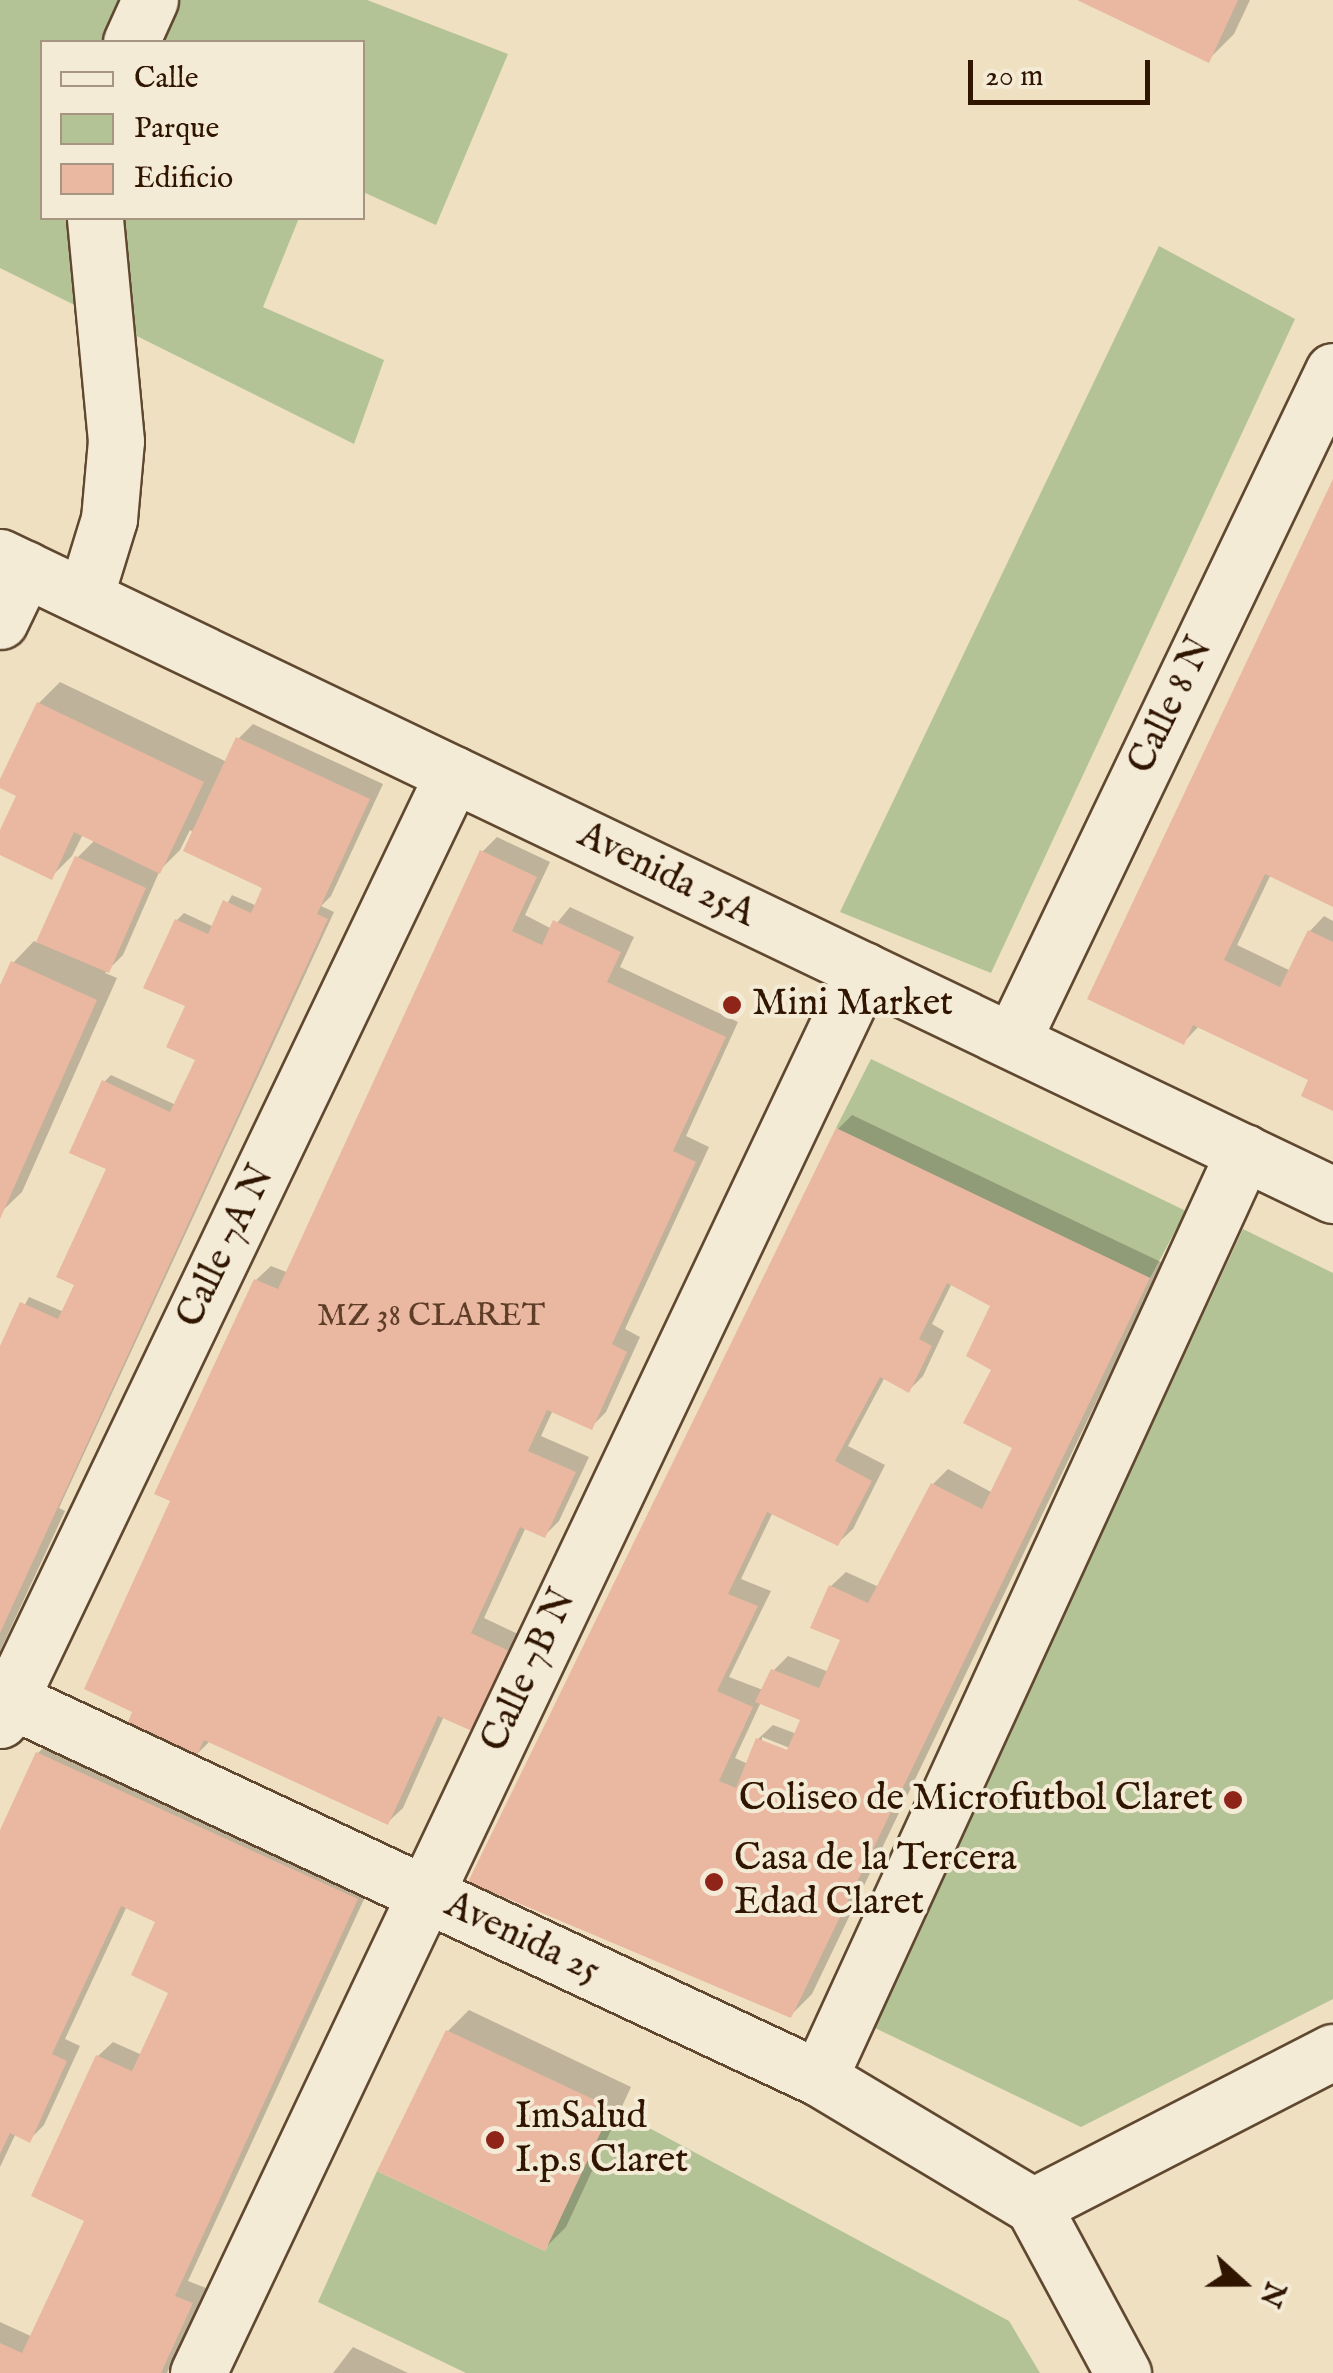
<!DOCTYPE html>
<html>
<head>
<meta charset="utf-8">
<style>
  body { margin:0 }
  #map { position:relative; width:1333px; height:2373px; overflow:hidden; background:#eee0c1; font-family:"IM FELL English",serif }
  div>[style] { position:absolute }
  .green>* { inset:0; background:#b4c396 }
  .shadow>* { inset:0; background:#0003 }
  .building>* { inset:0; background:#eab7a1 }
  .roads { filter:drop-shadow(2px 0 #604830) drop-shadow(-2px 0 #604830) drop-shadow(0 2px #604830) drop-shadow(0 -2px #604830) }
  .street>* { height:55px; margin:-27.5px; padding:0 27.5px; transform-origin:27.5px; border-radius:27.5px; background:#f4ebd7 }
  .secondary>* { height:55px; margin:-27.5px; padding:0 27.5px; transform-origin:27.5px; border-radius:27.5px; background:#f4ebd7 }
  .dots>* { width:28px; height:28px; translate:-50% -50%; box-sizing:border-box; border:5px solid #f4ebd7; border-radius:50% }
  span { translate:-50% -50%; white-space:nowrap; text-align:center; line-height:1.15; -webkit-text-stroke:8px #f4ebd7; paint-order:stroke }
  .number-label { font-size:32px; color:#5e3e28 }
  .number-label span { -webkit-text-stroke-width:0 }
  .street-label { font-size:38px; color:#301600 }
  .poi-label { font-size:38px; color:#301600 }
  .left { translate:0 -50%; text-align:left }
  .right { translate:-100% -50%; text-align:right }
  .legend { position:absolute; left:40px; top:40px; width:325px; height:180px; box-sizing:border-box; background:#f4ebd7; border:2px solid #a69681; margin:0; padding:12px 18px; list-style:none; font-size:30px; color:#301600 }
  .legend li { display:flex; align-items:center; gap:20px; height:50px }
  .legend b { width:50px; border:2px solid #a69681 }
  .north { position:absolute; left:1193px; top:2233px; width:100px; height:100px; -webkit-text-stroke:8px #f4ebd7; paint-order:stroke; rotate:111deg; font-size:28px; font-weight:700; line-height:40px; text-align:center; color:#301600 }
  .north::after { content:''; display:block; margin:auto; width:35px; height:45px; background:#301600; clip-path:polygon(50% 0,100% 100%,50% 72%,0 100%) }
  .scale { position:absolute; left:968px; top:60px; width:182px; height:45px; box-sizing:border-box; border:5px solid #301600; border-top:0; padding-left:12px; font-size:30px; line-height:35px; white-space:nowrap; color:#301600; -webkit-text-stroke:8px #f4ebd7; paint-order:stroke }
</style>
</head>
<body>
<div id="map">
  <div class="green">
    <i style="clip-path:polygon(0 0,367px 0,508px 54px,436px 225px,363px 192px,362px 42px,42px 42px,42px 218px,299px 218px,263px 307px,384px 360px,354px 444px,0 268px)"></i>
    <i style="clip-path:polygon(1159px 246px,1295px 319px,991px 973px,840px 912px)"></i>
    <i style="clip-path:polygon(871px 1059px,1186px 1211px,1150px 1278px,836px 1128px)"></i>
    <i style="clip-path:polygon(1243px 1229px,1333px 1273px,1333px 1999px,1081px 2127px,873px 2027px)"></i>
    <i style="clip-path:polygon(612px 2108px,1009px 2321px,1040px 2373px,466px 2373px,318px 2302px,377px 2171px,545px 2251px)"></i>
  </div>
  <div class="shadow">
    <i style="clip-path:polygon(1083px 0,1250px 0,1234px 34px,1208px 60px)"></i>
    <i style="clip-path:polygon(1333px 484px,1333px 904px,1271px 874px,1237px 945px,1291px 971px,1310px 931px,1324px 916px,1333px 921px,1333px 1108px,1312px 1079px,1198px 1027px,1184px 1042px)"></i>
    <i style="clip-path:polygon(60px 682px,227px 762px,238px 739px,253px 724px,383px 784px,331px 896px,321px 906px,334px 912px,59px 1508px,65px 1511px,0 1651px,0 1352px,29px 1297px,64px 1312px,78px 1284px,109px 1168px,104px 1082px,111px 1075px,176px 1105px,198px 1058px,177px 920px,184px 913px,214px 927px,232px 895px,257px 906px,264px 890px,190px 830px,180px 850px,160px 870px,123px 955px,105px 973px,117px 978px,22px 1192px,0 1213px,0 992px,13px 963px,34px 941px,38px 943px,77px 858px,95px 840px,83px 834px,72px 856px,51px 877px,0 853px,0 836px,19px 795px,0 785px,39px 703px)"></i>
    <i style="clip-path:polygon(497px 837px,550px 862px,525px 915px,552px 929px,570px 907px,634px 937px,620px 967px,738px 1022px,686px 1136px,709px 1147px,625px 1329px,640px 1337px,606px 1412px,591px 1427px,553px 1410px,541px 1436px,589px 1457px,559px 1521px,545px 1535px,526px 1527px,484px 1618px,522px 1636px,486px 1714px,472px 1728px,444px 1716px,403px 1808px,388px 1822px,210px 1741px,195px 1756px,136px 1711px,173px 1500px,256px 1280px,271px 1266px,289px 1273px,482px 852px)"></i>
    <i style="clip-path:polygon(evenodd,852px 1115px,1163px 1263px,812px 1994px,791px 2015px,472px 1881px,838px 1129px,852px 1115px,952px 1283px,993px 1305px,994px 1369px,1016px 1447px,993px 1493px,948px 1469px,933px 1484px,879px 1587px,846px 1572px,831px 1586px,844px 1638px,829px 1672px,788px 1656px,773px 1671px,763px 1690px,729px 1677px,771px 1591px,741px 1579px,773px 1512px,838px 1543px,853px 1529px,885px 1465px,848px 1446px,885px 1377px,909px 1390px,923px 1376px,944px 1331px,932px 1324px,952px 1283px,852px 1115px,761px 1702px,803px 1719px,797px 1734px,773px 1725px,758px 1739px,748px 1764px,735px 1758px,761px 1702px,852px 1115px,762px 1737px,800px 1752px,798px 1757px,762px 1743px,762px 1737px)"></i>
    <i style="clip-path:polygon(53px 1738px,371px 1884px,188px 2281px,206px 2288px,167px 2373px,0 2373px,0 2322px,33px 2337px,87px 2220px,98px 2056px,113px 2042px,142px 2055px,172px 1992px,159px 1921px,127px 1906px,65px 2039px,80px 2046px,44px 2125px,29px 2140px,16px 2133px,0 2167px,0 1836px,38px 1753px)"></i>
    <i style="clip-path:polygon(469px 2010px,631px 2087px,566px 2227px,545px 2248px,448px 2031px)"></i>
    <i style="clip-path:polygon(353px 2347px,408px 2373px,333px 2373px)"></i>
  </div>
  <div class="building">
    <i style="clip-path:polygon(1077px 0,1238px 0,1209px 63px)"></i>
    <i style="clip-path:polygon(1333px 479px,1333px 907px,1265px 874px,1224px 960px,1280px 987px,1308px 930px,1333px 942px,1333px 1111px,1301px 1096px,1308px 1080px,1193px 1025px,1184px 1045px,1087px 999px)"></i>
    <i style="clip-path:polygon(37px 702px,204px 782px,160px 874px,74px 832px,52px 880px,0 855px,0 830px,16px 796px,0 788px,0 779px)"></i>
    <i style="clip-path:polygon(236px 737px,370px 799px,317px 914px,328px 919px,0 1633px,0 1346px,20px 1302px,58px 1319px,74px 1285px,56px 1277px,106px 1169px,69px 1153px,102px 1080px,170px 1112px,195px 1060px,166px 1047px,185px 1006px,143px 988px,175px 919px,208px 934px,223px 900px,251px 913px,262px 888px,183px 851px)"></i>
    <i style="clip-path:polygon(480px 850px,537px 877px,512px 931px,542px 945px,553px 920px,621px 952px,607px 982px,726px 1037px,673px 1151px,696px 1162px,612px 1344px,627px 1352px,592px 1430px,547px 1410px,528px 1451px,576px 1472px,545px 1538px,520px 1527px,471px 1633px,509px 1651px,472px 1731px,438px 1716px,388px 1825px,204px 1740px,195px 1759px,126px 1727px,132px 1712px,84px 1689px,170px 1501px,154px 1494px,254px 1279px,278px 1289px)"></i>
    <i style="clip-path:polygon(75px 856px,146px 888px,109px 973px,36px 942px)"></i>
    <i style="clip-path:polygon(11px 961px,97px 1000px,0 1219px,0 985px)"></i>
    <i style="clip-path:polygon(evenodd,836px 1128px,1150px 1278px,791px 2018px,468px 1882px,836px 1128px,947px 1283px,990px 1306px,966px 1356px,991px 1370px,963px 1423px,1012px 1448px,982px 1509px,931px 1483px,868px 1603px,829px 1585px,810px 1628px,840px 1640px,819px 1688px,771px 1669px,755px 1702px,800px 1720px,787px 1750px,756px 1738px,736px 1788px,719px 1781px,753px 1707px,717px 1691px,758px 1606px,728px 1594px,767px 1512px,838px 1546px,872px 1481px,835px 1461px,880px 1377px,909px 1393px,932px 1346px,919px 1339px,947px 1283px)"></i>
    <i style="clip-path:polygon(36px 1752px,358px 1899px,175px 2296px,193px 2303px,161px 2373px,0 2373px,0 2343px,22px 2353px,84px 2221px,31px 2196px,96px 2055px,132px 2071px,168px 1993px,131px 1975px,155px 1922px,121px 1906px,52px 2054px,67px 2061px,30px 2143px,10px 2133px,0 2154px,0 1830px)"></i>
    <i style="clip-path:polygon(446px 2030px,612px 2108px,545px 2251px,377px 2171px)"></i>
  </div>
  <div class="roads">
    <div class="street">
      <i style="left:131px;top:42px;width:46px;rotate:-65.7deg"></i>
      <i style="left:85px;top:597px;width:82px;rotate:-72.9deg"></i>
      <i style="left:109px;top:519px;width:78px;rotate:-84.9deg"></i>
      <i style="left:116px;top:441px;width:224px;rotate:-95.4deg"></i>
      <i style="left:0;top:621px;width:58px;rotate:-64.3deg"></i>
      <i style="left:0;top:1695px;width:904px;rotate:25.06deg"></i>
      <i style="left:819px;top:2078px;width:249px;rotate:30.9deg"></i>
      <i style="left:0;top:1720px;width:1049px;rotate:-64.41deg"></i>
      <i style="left:819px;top:2078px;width:1019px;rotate:-65.35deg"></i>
      <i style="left:1033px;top:2206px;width:337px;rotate:-27.2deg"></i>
      <i style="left:1033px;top:2206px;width:190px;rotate:61.7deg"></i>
      <i style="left:198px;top:2373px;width:1553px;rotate:-64.61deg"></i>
    </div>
    <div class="secondary">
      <i style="left:0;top:557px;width:1478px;rotate:25.58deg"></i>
      <i style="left:1012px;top:1041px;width:743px;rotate:-64.4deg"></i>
    </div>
  </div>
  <div class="dots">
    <i style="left:732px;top:1005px;background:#8f2418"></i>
    <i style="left:1233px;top:1800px;background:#8f2418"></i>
    <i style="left:714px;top:1882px;background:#8f2418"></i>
    <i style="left:495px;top:2140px;background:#8f2418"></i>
  </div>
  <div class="number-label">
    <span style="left:431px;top:1317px">MZ 38 CLARET</span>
  </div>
  <div class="street-label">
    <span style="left:1172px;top:706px;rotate:-64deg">Calle 8 N</span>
    <span style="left:666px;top:876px;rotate:26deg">Avenida 25A</span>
    <span style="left:227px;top:1247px;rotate:-64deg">Calle 7A N</span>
    <span style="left:530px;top:1671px;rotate:-65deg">Calle 7B N</span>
    <span style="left:522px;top:1939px;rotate:25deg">Avenida 25</span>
  </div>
  <div class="poi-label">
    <span class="left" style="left:752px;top:1005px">Mini Market</span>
    <span class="right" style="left:1213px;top:1800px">Coliseo de Microfutbol Claret</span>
    <span class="left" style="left:734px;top:1882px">Casa de la Tercera<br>Edad Claret</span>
    <span class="left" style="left:515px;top:2140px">ImSalud<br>I.p.s Claret</span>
  </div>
  <ul class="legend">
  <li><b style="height:12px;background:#f4ebd7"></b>Calle</li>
  <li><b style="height:28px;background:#b4c396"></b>Parque</li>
  <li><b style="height:28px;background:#eab7a1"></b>Edificio</li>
  </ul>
  <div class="north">N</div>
  <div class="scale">20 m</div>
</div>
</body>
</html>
